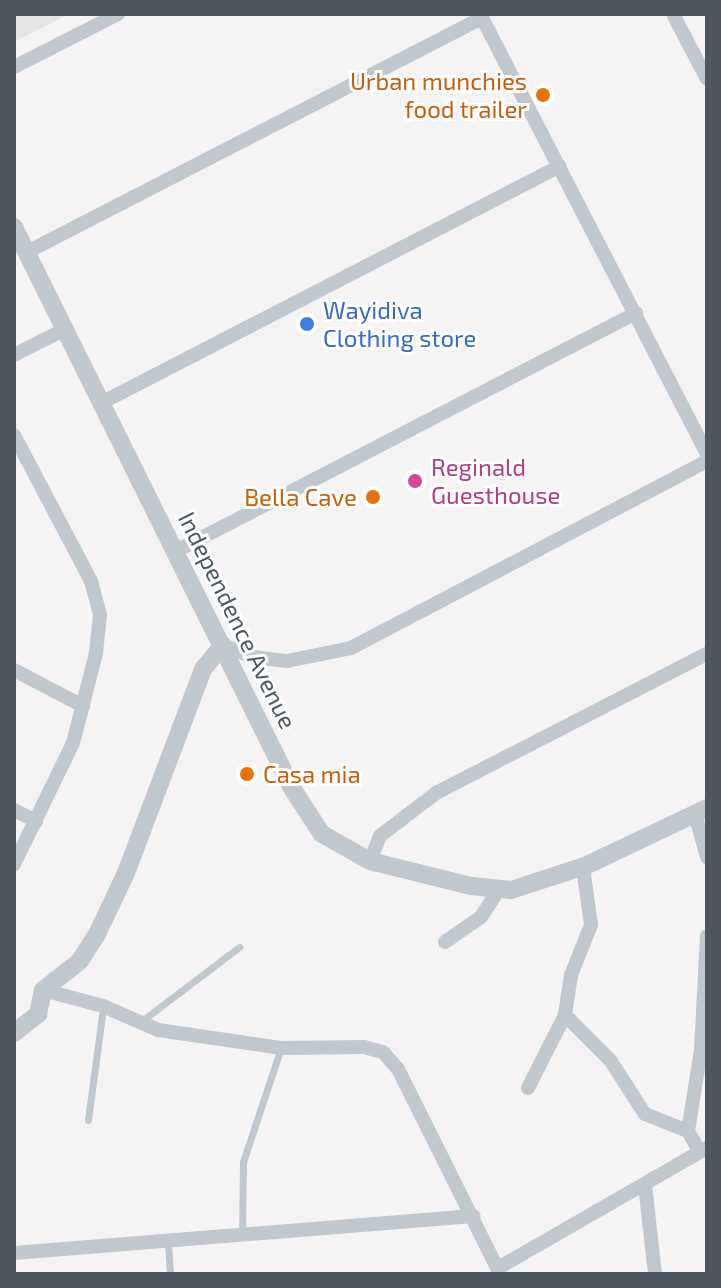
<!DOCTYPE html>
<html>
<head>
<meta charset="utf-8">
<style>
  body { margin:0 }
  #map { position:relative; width:721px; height:1288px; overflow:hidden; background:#f5f3f3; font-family:"Exo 2",sans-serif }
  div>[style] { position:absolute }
  .education>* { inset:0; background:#e6e4e4 }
  .service>* { height:7px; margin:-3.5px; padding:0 3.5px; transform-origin:3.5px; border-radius:3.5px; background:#c0c8ce }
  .minor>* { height:14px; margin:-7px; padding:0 7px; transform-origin:7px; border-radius:7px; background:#c0c8ce }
  .tertiary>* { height:18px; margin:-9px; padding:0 9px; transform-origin:9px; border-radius:9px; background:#c0c8ce }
  .dots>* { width:22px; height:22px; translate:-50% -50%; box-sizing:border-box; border:4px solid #fff; border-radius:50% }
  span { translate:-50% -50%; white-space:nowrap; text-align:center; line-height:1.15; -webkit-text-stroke:6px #fff; paint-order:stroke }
  .food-label { font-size:24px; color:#c56008 }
  .right { translate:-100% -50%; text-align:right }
  .left { translate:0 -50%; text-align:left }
  .shop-label { font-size:24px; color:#366cbe }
  .hotel-label { font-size:24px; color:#b23c85 }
  .street-label { font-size:24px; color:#4c585f }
  .frame { position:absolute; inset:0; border:16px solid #4c585f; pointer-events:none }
</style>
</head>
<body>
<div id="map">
  <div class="education">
    <i style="clip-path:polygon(14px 14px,69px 14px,14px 42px)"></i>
  </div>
  <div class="service">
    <i style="left:139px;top:1023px;width:126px;rotate:-37.2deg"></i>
    <i style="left:88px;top:1120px;width:114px;rotate:-82.4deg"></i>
    <i style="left:242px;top:1236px;width:74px;rotate:-89.2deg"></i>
    <i style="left:243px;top:1162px;width:120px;rotate:-71.6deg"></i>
    <i style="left:168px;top:1244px;width:30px;rotate:86deg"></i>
  </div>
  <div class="minor">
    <i style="left:480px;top:14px;width:494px;rotate:62.7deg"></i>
    <i style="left:673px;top:14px;width:73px;rotate:62.4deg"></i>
    <i style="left:14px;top:67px;width:117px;rotate:-27deg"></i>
    <i style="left:27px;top:252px;width:512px;rotate:-27.22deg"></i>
    <i style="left:14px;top:355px;width:59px;rotate:-27deg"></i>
    <i style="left:103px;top:402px;width:514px;rotate:-27.31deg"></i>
    <i style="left:14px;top:435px;width:165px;rotate:62.2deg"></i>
    <i style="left:91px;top:581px;width:35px;rotate:75deg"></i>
    <i style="left:100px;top:615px;width:38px;rotate:96deg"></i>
    <i style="left:96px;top:653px;width:93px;rotate:104.3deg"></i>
    <i style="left:73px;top:743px;width:135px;rotate:116deg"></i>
    <i style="left:178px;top:550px;width:516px;rotate:-27.36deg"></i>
    <i style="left:223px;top:645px;width:32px;rotate:22deg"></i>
    <i style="left:253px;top:657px;width:34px;rotate:7deg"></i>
    <i style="left:287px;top:661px;width:65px;rotate:-11.5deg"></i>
    <i style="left:351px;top:648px;width:402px;rotate:-27.7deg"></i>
    <i style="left:14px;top:670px;width:78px;rotate:27.6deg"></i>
    <i style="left:14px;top:810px;width:25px;rotate:27deg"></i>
    <i style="left:695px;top:814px;width:45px;rotate:74.4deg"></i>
    <i style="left:370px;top:861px;width:27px;rotate:-68deg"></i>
    <i style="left:380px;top:836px;width:71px;rotate:-37.5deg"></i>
    <i style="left:436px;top:793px;width:305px;rotate:-27.2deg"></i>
    <i style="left:445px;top:942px;width:44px;rotate:-34.8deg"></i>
    <i style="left:481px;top:917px;width:33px;rotate:-57deg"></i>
    <i style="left:43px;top:990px;width:62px;rotate:14.9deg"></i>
    <i style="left:103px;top:1006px;width:60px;rotate:23.6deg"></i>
    <i style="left:158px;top:1030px;width:124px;rotate:8.3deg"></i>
    <i style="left:281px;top:1048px;width:83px;rotate:-0.7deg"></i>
    <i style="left:364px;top:1047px;width:20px;rotate:15deg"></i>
    <i style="left:383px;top:1052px;width:23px;rotate:49deg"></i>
    <i style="left:398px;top:1069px;width:229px;rotate:63.5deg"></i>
    <i style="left:565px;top:1015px;width:64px;rotate:45deg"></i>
    <i style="left:610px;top:1060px;width:64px;rotate:57.1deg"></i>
    <i style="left:645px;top:1114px;width:46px;rotate:21.6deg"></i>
    <i style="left:528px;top:1088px;width:82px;rotate:-63.1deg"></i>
    <i style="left:565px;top:1015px;width:40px;rotate:-81.5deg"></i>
    <i style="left:571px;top:975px;width:54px;rotate:-68.2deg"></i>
    <i style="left:591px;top:925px;width:59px;rotate:-97.9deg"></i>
    <i style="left:700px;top:1152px;width:24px;rotate:-120deg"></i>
    <i style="left:688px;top:1131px;width:82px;rotate:-80.9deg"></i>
    <i style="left:701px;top:1050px;width:114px;rotate:-87deg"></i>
    <i style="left:645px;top:1185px;width:90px;rotate:83.6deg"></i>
    <i style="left:14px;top:1253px;width:461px;rotate:-4.6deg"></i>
    <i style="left:498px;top:1268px;width:241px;rotate:-29.9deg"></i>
  </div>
  <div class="tertiary">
    <i style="left:14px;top:227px;width:626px;rotate:63.64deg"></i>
    <i style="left:292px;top:788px;width:55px;rotate:56.9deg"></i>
    <i style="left:322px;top:834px;width:55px;rotate:29.4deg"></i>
    <i style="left:370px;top:861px;width:104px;rotate:13.9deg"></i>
    <i style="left:471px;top:886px;width:40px;rotate:5.7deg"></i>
    <i style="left:511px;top:890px;width:78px;rotate:-18deg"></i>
    <i style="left:585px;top:866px;width:135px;rotate:-25.4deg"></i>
    <i style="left:14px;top:1033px;width:31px;rotate:-38deg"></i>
    <i style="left:38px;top:1014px;width:25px;rotate:-78deg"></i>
    <i style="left:43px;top:990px;width:47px;rotate:-38.1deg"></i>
    <i style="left:80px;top:961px;width:32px;rotate:-58deg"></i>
    <i style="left:97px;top:934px;width:68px;rotate:-64.6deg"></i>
    <i style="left:126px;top:873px;width:218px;rotate:-69.3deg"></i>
    <i style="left:203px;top:669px;width:31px;rotate:-50deg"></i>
  </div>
  <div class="dots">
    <i style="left:543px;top:95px;background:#e8710a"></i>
    <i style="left:307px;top:324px;background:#3f7fe0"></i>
    <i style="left:415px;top:481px;background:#d1479c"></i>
    <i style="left:373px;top:497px;background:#e8710a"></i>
    <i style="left:247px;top:774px;background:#e8710a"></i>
  </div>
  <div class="food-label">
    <span class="right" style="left:527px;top:95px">Urban munchies<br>food trailer</span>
    <span class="right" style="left:357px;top:497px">Bella Cave</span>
    <span class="left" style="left:263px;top:774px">Casa mia</span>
  </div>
  <div class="shop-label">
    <span class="left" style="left:323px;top:324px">Wayidiva<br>Clothing store</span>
  </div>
  <div class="hotel-label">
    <span class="left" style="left:431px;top:481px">Reginald<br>Guesthouse</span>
  </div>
  <div class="street-label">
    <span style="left:238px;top:620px;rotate:64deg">Independence Avenue</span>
  </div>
  <div class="frame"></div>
</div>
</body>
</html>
